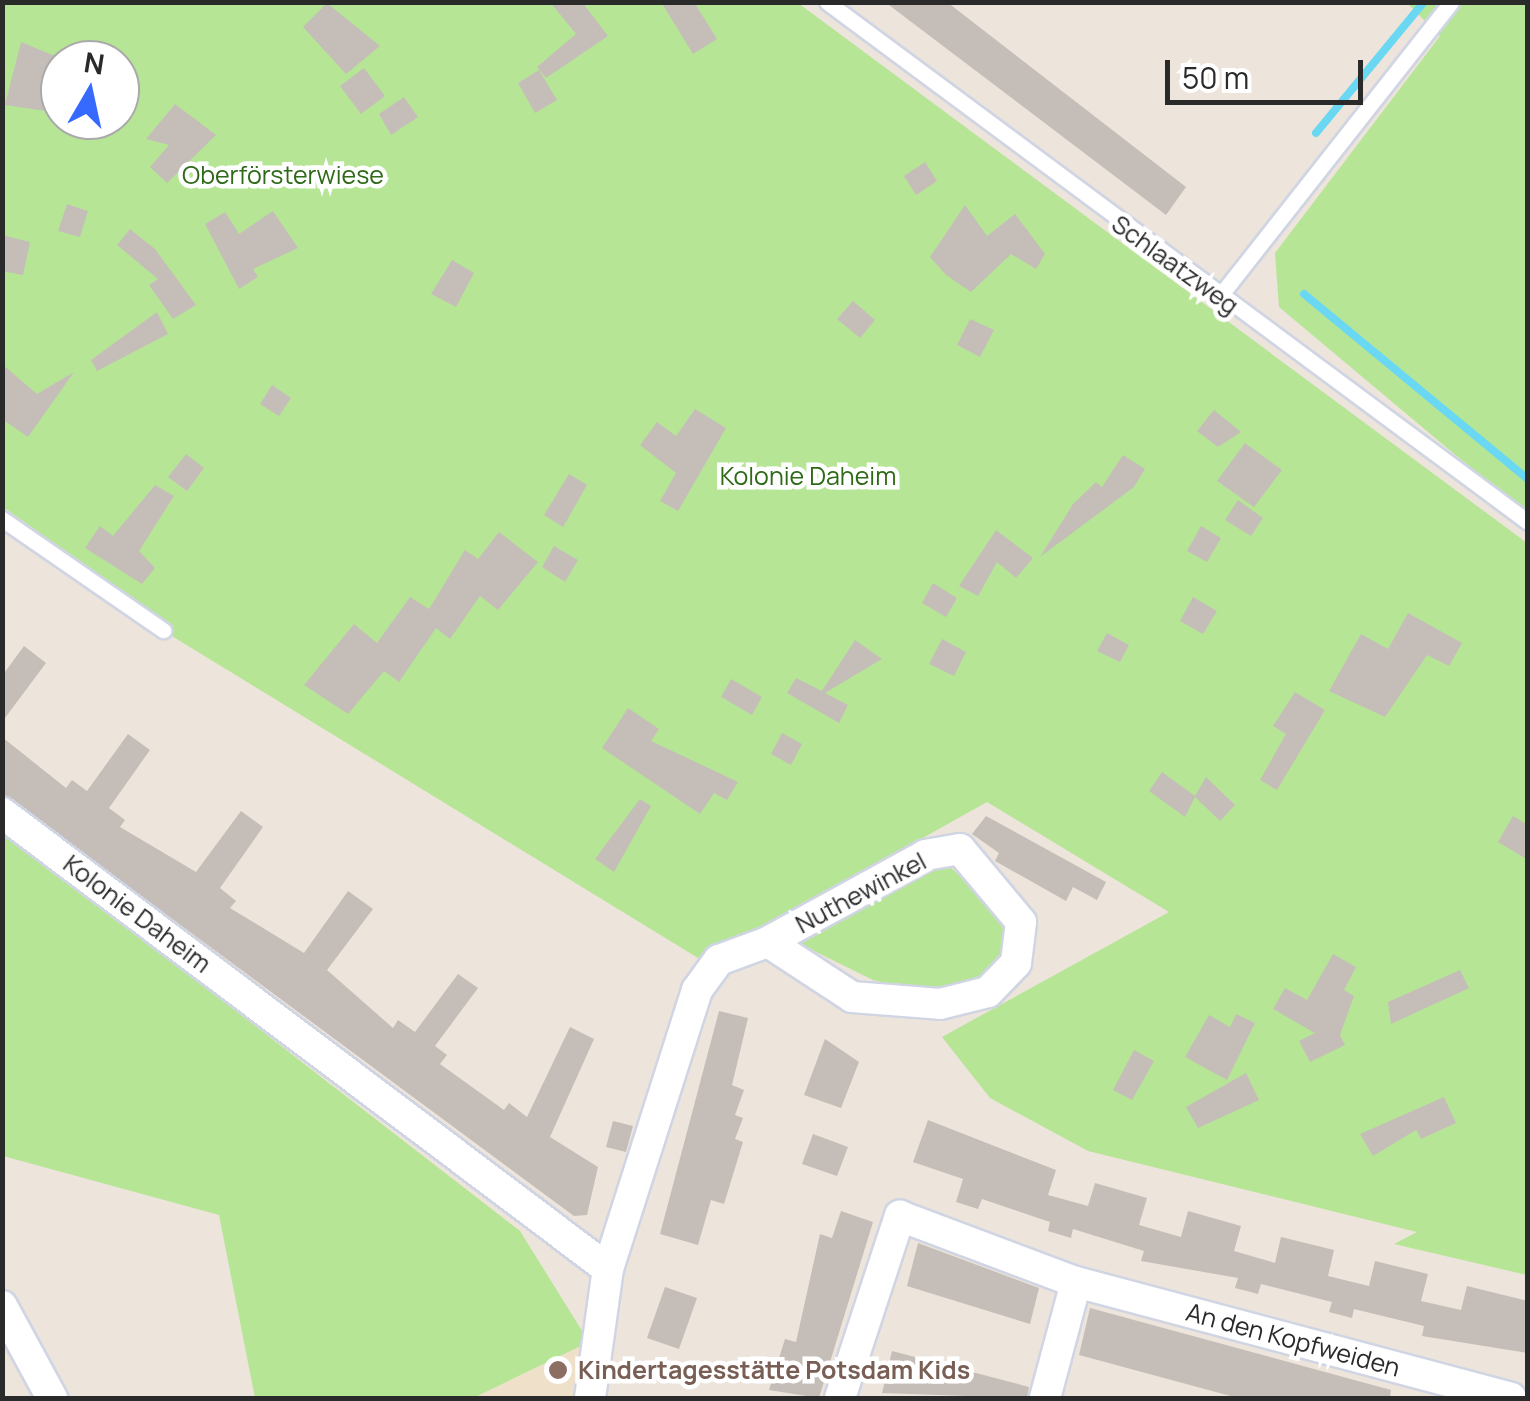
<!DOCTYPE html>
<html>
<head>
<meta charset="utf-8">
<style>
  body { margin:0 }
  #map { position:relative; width:1530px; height:1401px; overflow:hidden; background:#ede4db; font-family:Manrope,sans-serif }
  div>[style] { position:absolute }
  .education>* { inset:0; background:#efe0ca }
  .green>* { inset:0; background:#b6e596 }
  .stream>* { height:8px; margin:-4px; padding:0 4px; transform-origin:4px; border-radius:4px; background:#6ad8f3 }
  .building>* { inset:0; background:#c5beb8 }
  .roads { filter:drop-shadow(2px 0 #d0d5e3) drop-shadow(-2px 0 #d0d5e3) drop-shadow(0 2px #d0d5e3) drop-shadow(0 -2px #d0d5e3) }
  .service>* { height:15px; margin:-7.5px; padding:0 7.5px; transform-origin:7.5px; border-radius:7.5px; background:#fff }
  .minor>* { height:30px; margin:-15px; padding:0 15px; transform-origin:15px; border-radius:15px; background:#fff }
  .dots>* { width:28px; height:28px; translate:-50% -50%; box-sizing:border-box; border:5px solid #fff; border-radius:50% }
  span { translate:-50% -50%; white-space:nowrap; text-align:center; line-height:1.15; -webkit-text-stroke:9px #fff; paint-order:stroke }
  .park-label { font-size:25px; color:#2e6a17 }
  .street-label { font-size:25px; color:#2a2a2a }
  .education-label { font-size:25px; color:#785e54; font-weight:700 }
  .left { translate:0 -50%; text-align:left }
  .frame { position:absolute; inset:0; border:5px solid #2a2a2a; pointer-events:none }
  .north { position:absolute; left:40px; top:40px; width:100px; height:100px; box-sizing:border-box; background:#fff; border:2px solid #aaa; border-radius:50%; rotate:9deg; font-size:28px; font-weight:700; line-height:40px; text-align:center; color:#2a2a2a }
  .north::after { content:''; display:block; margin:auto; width:35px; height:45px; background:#366aff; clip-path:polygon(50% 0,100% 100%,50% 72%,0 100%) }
  .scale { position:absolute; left:1165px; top:60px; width:198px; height:45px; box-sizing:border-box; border:5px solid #2a2a2a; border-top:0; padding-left:12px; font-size:30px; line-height:35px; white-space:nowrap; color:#2a2a2a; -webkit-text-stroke:8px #fff; paint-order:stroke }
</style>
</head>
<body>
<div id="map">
  <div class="education">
    <i style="clip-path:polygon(589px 1342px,582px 1398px,473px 1398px)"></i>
  </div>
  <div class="green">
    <i style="clip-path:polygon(evenodd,3px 3px,798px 3px,1527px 543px,1527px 1275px,1394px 1244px,1417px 1232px,1088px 1151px,990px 1098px,942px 1037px,1169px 912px,987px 802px,703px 961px,28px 548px,44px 536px,3px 507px,3px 3px,60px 60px,120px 60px,120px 120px,60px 120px,60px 60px)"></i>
    <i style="clip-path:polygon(1407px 3px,1527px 3px,1527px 515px,1279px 307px,1275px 253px,1440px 36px)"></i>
    <i style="clip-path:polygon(2px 830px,520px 1231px,589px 1342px,473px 1398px,255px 1398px,219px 1215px,3px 1156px)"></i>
    <i style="clip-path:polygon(951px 868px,1007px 917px,1003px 957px,981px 981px,930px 994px,873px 980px,800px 944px,916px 870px)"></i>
  </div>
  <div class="stream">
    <i style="left:1316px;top:133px;width:170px;rotate:-50.5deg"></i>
    <i style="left:1304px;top:294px;width:291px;rotate:39.6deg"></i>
  </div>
  <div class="building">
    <i style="clip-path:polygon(550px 2px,582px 2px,608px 36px,546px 78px,537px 67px,576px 34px)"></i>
    <i style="clip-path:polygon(661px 2px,694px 2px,717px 39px,693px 54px)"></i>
    <i style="clip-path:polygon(885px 2px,947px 2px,1186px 187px,1166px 215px)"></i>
    <i style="clip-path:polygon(327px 3px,380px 46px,346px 74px,303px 27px)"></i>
    <i style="clip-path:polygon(21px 42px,60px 58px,60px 113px,5px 105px)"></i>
    <i style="clip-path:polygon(364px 68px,385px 96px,361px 114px,340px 86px)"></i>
    <i style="clip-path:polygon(539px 70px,557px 100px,535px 113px,518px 83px)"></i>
    <i style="clip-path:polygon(404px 97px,418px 117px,391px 135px,379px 114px)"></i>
    <i style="clip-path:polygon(175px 104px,216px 135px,167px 183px,150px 167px,169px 145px,146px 139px)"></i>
    <i style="clip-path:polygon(925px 162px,937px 181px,916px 195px,904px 176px)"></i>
    <i style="clip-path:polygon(67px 204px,88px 211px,80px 237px,58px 231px)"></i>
    <i style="clip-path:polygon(965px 205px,987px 236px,1015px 214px,1045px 254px,1036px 269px,1011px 254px,971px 292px,946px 275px,930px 257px)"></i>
    <i style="clip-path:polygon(273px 211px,298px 248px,253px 269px,258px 277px,239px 289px,205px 224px,225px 212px,239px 234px)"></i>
    <i style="clip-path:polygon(130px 229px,155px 249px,196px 305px,173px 319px,149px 285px,158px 279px,117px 245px)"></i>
    <i style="clip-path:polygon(2px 235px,30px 242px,23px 275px,2px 271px)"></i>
    <i style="clip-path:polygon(452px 260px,474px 273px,456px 307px,431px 294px)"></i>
    <i style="clip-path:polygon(853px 301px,875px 320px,860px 338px,837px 319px)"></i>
    <i style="clip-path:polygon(157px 312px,168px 334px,97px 371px,91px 360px)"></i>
    <i style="clip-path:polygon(970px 319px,994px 330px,980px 357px,957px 345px)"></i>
    <i style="clip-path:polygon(2px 364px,37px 394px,74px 372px,28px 437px,2px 419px)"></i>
    <i style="clip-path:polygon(272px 385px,291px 398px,279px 416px,260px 404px)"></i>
    <i style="clip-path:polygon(695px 409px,726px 428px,678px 511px,660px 501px,676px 473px,640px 445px,657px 422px,676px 436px)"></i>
    <i style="clip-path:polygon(1214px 410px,1241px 432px,1218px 447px,1197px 431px)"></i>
    <i style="clip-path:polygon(1245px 443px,1282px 470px,1254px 507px,1217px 481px)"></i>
    <i style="clip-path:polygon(186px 454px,204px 468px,187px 491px,168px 477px)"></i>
    <i style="clip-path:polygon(1123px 455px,1145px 469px,1134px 487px,1040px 557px,1073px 504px,1096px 482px,1102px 487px)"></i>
    <i style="clip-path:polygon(569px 474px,587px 485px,563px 527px,544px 515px)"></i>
    <i style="clip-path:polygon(155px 485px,174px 496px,139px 551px,155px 568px,142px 584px,85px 548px,100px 526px,113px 536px)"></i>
    <i style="clip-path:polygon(1238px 500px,1263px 518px,1251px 536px,1225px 520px)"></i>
    <i style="clip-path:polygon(1201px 526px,1221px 538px,1207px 562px,1187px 551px)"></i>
    <i style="clip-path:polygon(996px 530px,1033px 558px,1016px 578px,997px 562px,978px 596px,959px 586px)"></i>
    <i style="clip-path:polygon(499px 532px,538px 562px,498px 610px,480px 596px,450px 639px,436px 628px,399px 682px,384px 671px,348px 714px,304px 685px,354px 624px,377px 643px,410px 597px,429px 609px,465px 550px,478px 559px)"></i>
    <i style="clip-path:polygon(554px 546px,578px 560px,565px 582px,542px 567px)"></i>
    <i style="clip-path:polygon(933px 583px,957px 598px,946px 617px,922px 603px)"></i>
    <i style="clip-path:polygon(1193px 597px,1217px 611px,1203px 634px,1180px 621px)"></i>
    <i style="clip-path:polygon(1408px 613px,1462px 643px,1449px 666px,1427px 655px,1385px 717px,1329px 691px,1361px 634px,1388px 649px)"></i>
    <i style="clip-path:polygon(1107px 633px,1129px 645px,1120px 662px,1097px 651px)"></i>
    <i style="clip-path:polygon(942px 639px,966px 652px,954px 676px,929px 664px)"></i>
    <i style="clip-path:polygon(855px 640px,882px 659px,825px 693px,848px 705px,839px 723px,787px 693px,796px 678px,822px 691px)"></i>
    <i style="clip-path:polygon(24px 646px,46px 663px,2px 722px,2px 676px)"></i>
    <i style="clip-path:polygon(731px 679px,762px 697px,752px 715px,721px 697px)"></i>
    <i style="clip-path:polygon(1295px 692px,1325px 710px,1277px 790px,1260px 780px,1286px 734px,1273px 726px)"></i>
    <i style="clip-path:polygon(628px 708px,659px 729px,651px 741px,738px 782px,727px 800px,714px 793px,700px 814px,602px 748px)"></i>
    <i style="clip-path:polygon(782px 733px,802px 744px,791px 765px,771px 754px)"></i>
    <i style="clip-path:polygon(128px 734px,150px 750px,109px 808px,125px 820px,120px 827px,196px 872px,241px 811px,263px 827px,220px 888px,236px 901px,230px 908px,304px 953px,348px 891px,373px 909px,327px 970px,393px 1028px,398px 1020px,415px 1032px,458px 974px,478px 988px,435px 1046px,447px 1055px,440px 1064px,504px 1110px,509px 1103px,527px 1117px,570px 1027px,594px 1039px,550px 1137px,598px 1167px,587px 1215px,574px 1216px,2px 793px,2px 737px,66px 788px,72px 780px,87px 791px)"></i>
    <i style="clip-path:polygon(1162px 772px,1195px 796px,1206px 777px,1235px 805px,1220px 821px,1195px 797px,1185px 817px,1149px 791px)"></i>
    <i style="clip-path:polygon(640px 799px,651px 806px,614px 872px,595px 859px)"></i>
    <i style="clip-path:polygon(986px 816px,1106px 882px,1097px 900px,1073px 887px,1066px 901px,995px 861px,999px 853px,972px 834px)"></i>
    <i style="clip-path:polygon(1513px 816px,1528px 825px,1528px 860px,1498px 842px)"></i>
    <i style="clip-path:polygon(1333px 954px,1356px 967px,1344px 990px,1354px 996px,1340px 1035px,1345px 1045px,1310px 1062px,1299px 1041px,1315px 1033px,1273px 1009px,1285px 988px,1307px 1000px)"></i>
    <i style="clip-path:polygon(1460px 970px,1469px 988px,1391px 1024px,1388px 1002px)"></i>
    <i style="clip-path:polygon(719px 1011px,748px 1018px,732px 1085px,744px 1090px,735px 1115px,743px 1118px,735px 1139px,743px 1142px,724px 1204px,711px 1200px,698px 1245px,660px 1234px)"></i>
    <i style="clip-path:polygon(1236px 1014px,1255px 1023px,1227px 1080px,1185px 1057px,1209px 1015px,1230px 1027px)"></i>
    <i style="clip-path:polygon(825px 1039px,859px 1062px,841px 1108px,804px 1095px)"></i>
    <i style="clip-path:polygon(1134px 1050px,1154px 1061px,1132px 1100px,1113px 1090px)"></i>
    <i style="clip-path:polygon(1246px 1073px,1259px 1100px,1198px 1128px,1186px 1107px)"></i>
    <i style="clip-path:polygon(1444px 1097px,1456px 1123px,1421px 1139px,1416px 1130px,1373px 1156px,1360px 1134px)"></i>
    <i style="clip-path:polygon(928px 1120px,1056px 1170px,1048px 1195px,1088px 1206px,1095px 1183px,1147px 1198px,1139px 1225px,1181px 1237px,1188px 1211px,1241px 1226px,1234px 1251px,1275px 1263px,1281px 1237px,1334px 1250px,1328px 1276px,1369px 1286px,1375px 1261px,1428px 1274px,1421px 1301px,1461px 1310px,1467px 1286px,1528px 1301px,1528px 1353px,1422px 1336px,1424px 1326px,1354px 1309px,1352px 1318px,1329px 1312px,1332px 1302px,1261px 1284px,1258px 1294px,1247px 1291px,1235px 1288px,1238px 1278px,1141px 1261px,1144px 1251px,1073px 1229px,1071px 1238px,1048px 1231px,1050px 1222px,982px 1199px,978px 1209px,956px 1202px,963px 1179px,913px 1162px)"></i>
    <i style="clip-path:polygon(613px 1121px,633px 1126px,626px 1152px,606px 1147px)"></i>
    <i style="clip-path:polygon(813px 1134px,848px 1147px,837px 1176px,802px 1164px)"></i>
    <i style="clip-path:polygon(841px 1211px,873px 1222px,819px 1398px,769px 1390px,785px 1339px,796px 1342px,820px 1234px,832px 1238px)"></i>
    <i style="clip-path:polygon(918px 1243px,1039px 1288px,1030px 1324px,907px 1286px)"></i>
    <i style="clip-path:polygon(665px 1287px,697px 1298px,679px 1349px,647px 1338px)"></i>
    <i style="clip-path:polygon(1090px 1308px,1391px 1390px,1390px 1398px,1238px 1398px,1079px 1355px)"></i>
    <i style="clip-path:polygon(892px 1351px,1029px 1387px,1027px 1398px,882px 1393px)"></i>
  </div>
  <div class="roads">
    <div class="service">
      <i style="left:827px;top:2px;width:873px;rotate:36.57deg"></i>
      <i style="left:1219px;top:297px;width:375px;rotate:-51.8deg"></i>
      <i style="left:2px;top:519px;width:196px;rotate:34.6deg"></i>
    </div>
    <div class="minor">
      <i style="left:2px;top:813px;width:758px;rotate:36.96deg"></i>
      <i style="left:2px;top:1306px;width:105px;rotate:61.5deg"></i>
      <i style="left:590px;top:1398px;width:130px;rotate:-82.1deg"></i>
      <i style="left:608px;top:1269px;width:293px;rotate:-72.3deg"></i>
      <i style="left:697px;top:990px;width:37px;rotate:-54deg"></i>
      <i style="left:719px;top:960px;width:52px;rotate:-20.2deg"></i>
      <i style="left:768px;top:942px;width:100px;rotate:33.2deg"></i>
      <i style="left:852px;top:997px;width:88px;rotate:4.5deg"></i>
      <i style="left:940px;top:1004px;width:49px;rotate:-14deg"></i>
      <i style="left:988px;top:992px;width:40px;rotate:-46deg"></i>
      <i style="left:1016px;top:963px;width:41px;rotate:-83deg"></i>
      <i style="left:1021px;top:922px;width:95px;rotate:-129.9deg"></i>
      <i style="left:960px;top:849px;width:35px;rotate:170deg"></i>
      <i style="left:926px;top:855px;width:180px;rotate:151.2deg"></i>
      <i style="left:840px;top:1398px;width:192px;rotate:-71.8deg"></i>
      <i style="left:900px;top:1216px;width:188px;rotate:20.6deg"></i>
      <i style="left:1076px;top:1282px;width:450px;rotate:14.9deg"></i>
      <i style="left:1045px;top:1398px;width:120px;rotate:-75deg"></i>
    </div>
  </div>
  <div class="dots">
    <i style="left:558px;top:1370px;background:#8d6e63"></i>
  </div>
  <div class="park-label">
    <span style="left:283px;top:175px">Oberförsterwiese</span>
    <span style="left:808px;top:476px">Kolonie Daheim</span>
  </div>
  <div class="street-label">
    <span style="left:1175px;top:265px;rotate:36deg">Schlaatzweg</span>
    <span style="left:861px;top:893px;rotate:-28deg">Nuthewinkel</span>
    <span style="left:137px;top:914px;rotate:37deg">Kolonie Daheim</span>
    <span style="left:1293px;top:1340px;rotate:15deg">An den Kopfweiden</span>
  </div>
  <div class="education-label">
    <span class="left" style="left:578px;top:1370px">Kindertagesstätte Potsdam Kids</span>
  </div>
  <div class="frame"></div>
  <div class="north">N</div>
  <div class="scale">50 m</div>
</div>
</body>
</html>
